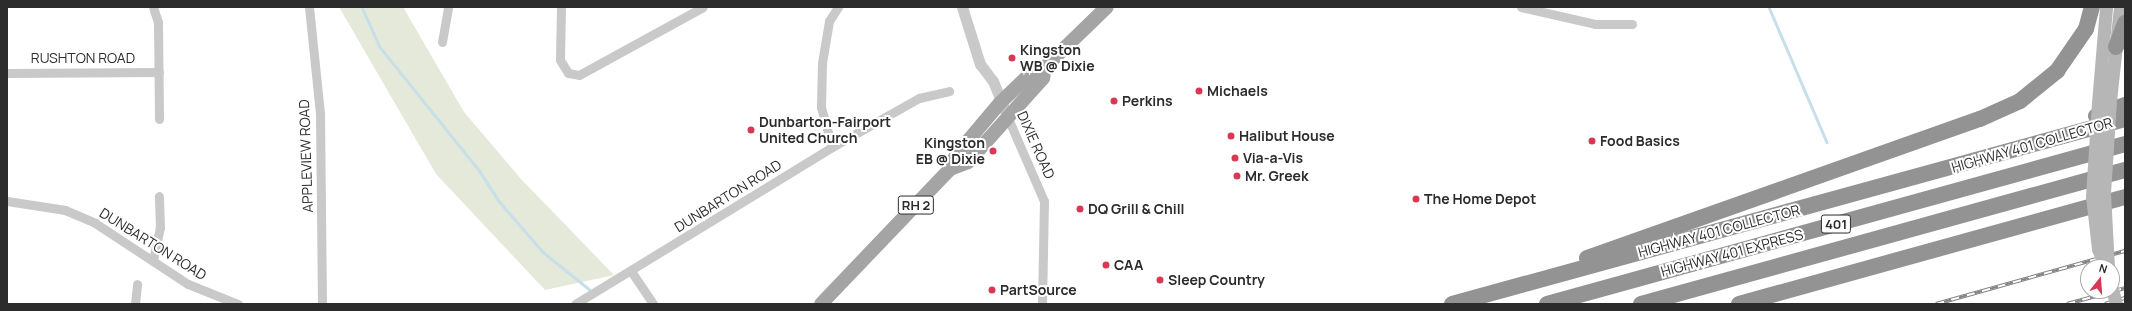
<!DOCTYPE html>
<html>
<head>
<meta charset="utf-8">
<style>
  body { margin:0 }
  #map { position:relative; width:2132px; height:311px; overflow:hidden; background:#fff; font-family:Manrope,sans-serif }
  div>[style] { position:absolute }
  .green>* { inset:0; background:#e4e9da }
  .stream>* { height:2.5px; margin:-1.25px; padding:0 1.25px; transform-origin:1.25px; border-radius:1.25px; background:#c7dfe8 }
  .minor>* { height:9px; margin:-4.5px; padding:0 4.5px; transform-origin:4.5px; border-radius:4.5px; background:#c9c9c9 }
  .tertiary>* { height:11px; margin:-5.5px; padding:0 5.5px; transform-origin:5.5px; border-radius:5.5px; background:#c9c9c9 }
  .secondary>* { height:13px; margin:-6.5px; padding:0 6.5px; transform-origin:6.5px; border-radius:6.5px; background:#b6b6b6 }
  .primary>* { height:14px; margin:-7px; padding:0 7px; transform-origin:7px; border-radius:7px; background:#a4a4a4 }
  .motorway>* { height:16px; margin:-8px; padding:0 8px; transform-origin:8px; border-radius:8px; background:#939393 }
  .rail>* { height:4px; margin-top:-2px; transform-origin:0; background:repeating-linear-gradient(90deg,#fff 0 8px,#818181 0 16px); box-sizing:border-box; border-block:1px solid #818181 }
  .secondary-bridge>* { height:13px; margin:-6.5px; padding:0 6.5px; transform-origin:6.5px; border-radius:6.5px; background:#b6b6b6 }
  .dots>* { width:11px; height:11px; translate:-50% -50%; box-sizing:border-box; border:2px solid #fff; border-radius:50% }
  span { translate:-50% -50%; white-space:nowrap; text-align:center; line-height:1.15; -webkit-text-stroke:4px #fff; paint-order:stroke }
  .shield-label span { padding:1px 3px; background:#fff; border:1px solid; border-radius:3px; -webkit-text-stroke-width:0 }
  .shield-label { font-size:13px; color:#2c2c2c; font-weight:700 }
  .poi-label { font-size:14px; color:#2c2c2c; font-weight:700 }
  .left { translate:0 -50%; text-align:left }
  .right { translate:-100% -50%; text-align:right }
  .street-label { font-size:14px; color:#2c2c2c }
  .frame { position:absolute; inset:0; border:8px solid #2c2c2c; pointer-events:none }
  .north { position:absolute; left:2080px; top:259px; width:40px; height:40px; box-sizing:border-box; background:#fff; border:1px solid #ababab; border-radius:50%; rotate:17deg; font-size:11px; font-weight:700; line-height:16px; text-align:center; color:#2c2c2c }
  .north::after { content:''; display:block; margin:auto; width:14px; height:18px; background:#da3754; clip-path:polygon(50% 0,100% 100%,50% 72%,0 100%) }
</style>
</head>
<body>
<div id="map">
  <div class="green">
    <i style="clip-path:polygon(339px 7px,403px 7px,464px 112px,521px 179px,614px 275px,545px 290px,436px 174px)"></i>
  </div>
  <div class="stream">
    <i style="left:362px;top:7px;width:44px;rotate:65.8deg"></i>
    <i style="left:380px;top:47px;width:158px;rotate:51.2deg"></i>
    <i style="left:479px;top:170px;width:37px;rotate:57deg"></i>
    <i style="left:499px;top:201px;width:67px;rotate:49.2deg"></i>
    <i style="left:543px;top:252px;width:59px;rotate:38.8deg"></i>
    <i style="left:1769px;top:7px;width:147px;rotate:66.8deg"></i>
  </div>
  <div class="minor">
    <i style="left:153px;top:7px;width:16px;rotate:72deg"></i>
    <i style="left:158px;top:22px;width:97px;rotate:89.4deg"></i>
    <i style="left:309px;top:7px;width:108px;rotate:84.1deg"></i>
    <i style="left:320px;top:114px;width:190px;rotate:89.4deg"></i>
    <i style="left:561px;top:7px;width:53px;rotate:91.1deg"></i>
    <i style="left:560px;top:60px;width:15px;rotate:58deg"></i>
    <i style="left:568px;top:73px;width:11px;rotate:10deg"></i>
    <i style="left:579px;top:75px;width:141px;rotate:-28.7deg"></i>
    <i style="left:1521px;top:7px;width:77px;rotate:12.8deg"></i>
    <i style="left:1596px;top:24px;width:36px"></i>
    <i style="left:442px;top:42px;width:36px;rotate:-80deg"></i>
    <i style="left:7px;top:73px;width:152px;rotate:-0.4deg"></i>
    <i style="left:1007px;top:116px;width:93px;rotate:66.5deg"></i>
    <i style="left:1044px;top:201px;width:103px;rotate:91.1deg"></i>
    <i style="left:832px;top:147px;width:41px;rotate:-105.4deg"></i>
    <i style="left:821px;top:107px;width:44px;rotate:-88.7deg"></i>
    <i style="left:822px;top:63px;width:43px;rotate:-80.5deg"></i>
    <i style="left:829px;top:21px;width:17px;rotate:-57deg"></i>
    <i style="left:7px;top:201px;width:59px;rotate:8.8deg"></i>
    <i style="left:65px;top:210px;width:33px;rotate:23deg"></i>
    <i style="left:95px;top:223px;width:111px;rotate:33.3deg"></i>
    <i style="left:188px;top:284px;width:54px;rotate:21.8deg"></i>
    <i style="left:153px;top:260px;width:33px;rotate:-78deg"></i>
    <i style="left:160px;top:228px;width:32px;rotate:-92deg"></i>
    <i style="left:631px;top:271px;width:40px;rotate:56deg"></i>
    <i style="left:135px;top:304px;width:20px;rotate:-84deg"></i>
    <i style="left:575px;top:304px;width:301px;rotate:-31.4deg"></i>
    <i style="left:832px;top:147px;width:100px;rotate:-29.4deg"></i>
    <i style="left:919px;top:98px;width:31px;rotate:-13deg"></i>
  </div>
  <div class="tertiary">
    <i style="left:962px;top:7px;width:60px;rotate:72.5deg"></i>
    <i style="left:980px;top:64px;width:21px;rotate:53deg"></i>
    <i style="left:993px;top:81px;width:38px;rotate:68deg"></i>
  </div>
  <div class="secondary">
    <i style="left:2110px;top:101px;width:95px;rotate:-83.9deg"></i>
    <i style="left:2098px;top:103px;width:96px;rotate:-85.2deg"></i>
  </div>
  <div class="primary">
    <i style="left:950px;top:169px;width:19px;rotate:-21deg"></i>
    <i style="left:968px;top:162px;width:113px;rotate:-48.2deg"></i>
    <i style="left:1043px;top:78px;width:11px;rotate:-80deg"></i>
    <i style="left:821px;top:304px;width:187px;rotate:-46.3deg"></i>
    <i style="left:950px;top:169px;width:15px;rotate:-67deg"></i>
    <i style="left:956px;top:155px;width:68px;rotate:-49.8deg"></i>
    <i style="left:1000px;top:103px;width:46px;rotate:-44.1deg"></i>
    <i style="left:1033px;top:71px;width:13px;rotate:-18deg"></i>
    <i style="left:1045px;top:67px;width:86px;rotate:-44.1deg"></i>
  </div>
  <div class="motorway">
    <i style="left:2116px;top:47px;width:26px;rotate:-69deg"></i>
    <i style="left:2096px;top:116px;width:31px;rotate:-21deg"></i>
    <i style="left:1587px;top:258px;width:417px;rotate:-19.5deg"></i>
    <i style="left:1980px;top:119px;width:44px;rotate:-24.2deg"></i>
    <i style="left:2020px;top:101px;width:48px;rotate:-39deg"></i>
    <i style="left:2057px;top:71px;width:51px;rotate:-55.4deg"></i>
    <i style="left:2086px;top:29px;width:23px;rotate:-75deg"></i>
    <i style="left:1452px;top:304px;width:698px;rotate:-15.37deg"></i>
    <i style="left:1547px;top:304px;width:600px;rotate:-15.47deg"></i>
    <i style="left:1641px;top:304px;width:502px;rotate:-15.48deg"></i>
    <i style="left:1739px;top:304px;width:401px;rotate:-15.5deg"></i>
  </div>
  <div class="rail">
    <i style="left:1936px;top:304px;width:196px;rotate:-15.7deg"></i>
    <i style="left:2067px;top:304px;width:60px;rotate:-15.4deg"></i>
    <i style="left:2105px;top:304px;width:21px;rotate:-17deg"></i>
  </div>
  <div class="secondary-bridge">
    <i style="left:2098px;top:103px;width:93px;rotate:93.7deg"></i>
    <i style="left:2092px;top:196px;width:53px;rotate:83.5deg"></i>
    <i style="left:2098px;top:249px;width:20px;rotate:66deg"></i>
    <i style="left:2108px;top:267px;width:74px;rotate:-93.1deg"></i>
    <i style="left:2104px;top:193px;width:92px;rotate:-86.3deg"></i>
    <i style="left:2112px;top:289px;width:16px;rotate:75deg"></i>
  </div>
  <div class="dots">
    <i style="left:1012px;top:58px;background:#da3754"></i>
    <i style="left:1199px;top:91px;background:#da3754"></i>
    <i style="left:1114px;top:101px;background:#da3754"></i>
    <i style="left:751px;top:130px;background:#da3754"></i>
    <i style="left:1231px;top:136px;background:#da3754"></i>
    <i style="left:1592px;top:141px;background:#da3754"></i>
    <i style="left:993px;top:151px;background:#da3754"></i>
    <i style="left:1235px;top:158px;background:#da3754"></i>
    <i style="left:1237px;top:176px;background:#da3754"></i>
    <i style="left:1416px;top:199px;background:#da3754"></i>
    <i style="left:1080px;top:209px;background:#da3754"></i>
    <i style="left:1106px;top:265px;background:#da3754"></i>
    <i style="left:1160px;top:280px;background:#da3754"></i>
    <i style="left:992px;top:290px;background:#da3754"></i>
  </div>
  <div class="shield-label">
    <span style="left:916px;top:205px">RH 2</span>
    <span style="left:1836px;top:224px">401</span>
  </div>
  <div class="poi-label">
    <span class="left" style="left:1020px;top:58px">Kingston<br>WB @ Dixie</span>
    <span class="left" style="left:1207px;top:91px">Michaels</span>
    <span class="left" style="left:1122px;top:101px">Perkins</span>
    <span class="left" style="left:759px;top:130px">Dunbarton-Fairport<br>United Church</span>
    <span class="left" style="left:1239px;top:136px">Halibut House</span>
    <span class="left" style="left:1600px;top:141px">Food Basics</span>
    <span class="right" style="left:985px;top:151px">Kingston<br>EB @ Dixie</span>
    <span class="left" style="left:1243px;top:158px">Via-a-Vis</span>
    <span class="left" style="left:1245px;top:176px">Mr. Greek</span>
    <span class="left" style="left:1424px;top:199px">The Home Depot</span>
    <span class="left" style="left:1088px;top:209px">DQ Grill &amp; Chill</span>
    <span class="left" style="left:1114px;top:265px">CAA</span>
    <span class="left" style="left:1168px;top:280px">Sleep Country</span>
    <span class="left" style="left:1000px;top:290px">PartSource</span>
  </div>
  <div class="street-label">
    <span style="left:83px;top:58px">RUSHTON ROAD</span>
    <span style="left:1036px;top:145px;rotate:66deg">DIXIE ROAD</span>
    <span style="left:2032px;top:145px;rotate:-16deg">HIGHWAY 401 COLLECTOR</span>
    <span style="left:306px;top:156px;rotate:-92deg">APPLEVIEW ROAD</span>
    <span style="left:728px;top:196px;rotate:-32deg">DUNBARTON ROAD</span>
    <span style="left:1719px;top:231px;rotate:-15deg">HIGHWAY 401 COLLECTOR</span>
    <span style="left:153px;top:244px;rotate:32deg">DUNBARTON ROAD</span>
    <span style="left:1732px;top:253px;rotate:-15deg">HIGHWAY 401 EXPRESS</span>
  </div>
  <div class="frame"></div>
  <div class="north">N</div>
</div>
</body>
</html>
